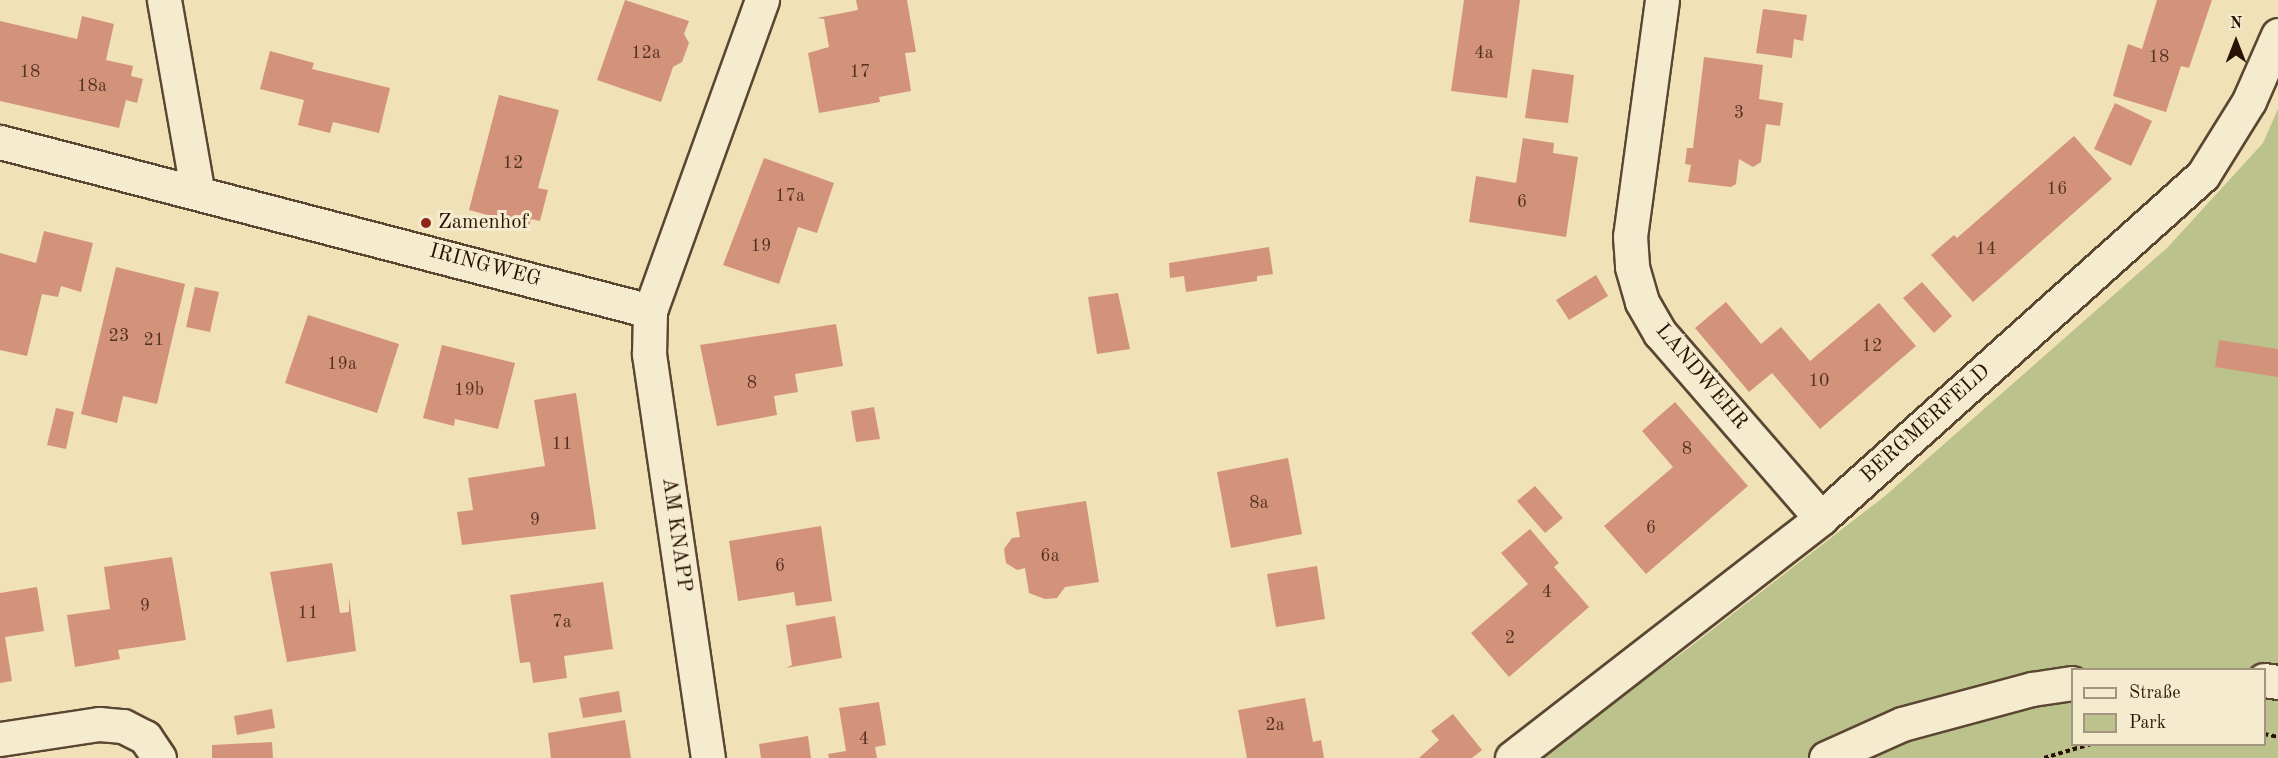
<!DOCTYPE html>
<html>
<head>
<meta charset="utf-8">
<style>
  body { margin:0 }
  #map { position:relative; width:2278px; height:758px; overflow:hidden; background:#f0e1b7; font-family:"Old Standard TT",serif }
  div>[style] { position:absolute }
  .green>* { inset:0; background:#bcc28c }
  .building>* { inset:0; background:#d3937b }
  .path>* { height:4px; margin-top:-2px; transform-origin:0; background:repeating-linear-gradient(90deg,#291205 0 4.5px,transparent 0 7.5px) }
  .roads { filter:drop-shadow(2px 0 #5b4632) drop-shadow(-2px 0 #5b4632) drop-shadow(0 2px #5b4632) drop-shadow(0 -2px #5b4632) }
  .minor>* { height:33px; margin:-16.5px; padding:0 16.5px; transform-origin:16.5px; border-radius:16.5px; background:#f5ecd0 }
  .dots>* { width:16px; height:16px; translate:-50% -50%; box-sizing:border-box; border:3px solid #f5ecd0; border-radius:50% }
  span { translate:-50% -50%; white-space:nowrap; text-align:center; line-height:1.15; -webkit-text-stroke:6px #f5ecd0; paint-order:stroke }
  .number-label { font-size:18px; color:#543222 }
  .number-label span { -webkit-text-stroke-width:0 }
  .poi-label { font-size:21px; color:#291205 }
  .left { translate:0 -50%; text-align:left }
  .street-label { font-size:21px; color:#291205 }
  .legend { position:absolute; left:2071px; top:668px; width:195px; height:78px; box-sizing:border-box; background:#f5ecd0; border:2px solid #a3957f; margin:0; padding:8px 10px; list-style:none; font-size:18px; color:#291205 }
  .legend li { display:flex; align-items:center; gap:12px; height:30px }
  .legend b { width:30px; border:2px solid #a3957f }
  .north { position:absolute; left:2206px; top:12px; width:60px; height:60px; -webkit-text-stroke:4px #f5ecd0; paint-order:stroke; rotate:0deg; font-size:16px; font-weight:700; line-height:24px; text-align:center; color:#291205 }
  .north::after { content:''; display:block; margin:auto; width:21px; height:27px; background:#291205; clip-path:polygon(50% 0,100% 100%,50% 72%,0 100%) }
</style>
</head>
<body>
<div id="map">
  <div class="green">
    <i style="clip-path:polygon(evenodd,2278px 109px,2278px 758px,1532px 758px,1682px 653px,1885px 496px,2167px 248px,2263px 143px,2278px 109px,2072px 670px,2264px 670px,2264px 744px,2072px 744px,2072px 670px)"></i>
  </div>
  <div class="building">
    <i style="clip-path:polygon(625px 0,689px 21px,684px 34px,689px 43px,682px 62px,673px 67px,661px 102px,597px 80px)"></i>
    <i style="clip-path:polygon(856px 0,907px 0,916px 52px,905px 53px,911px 91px,879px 97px,880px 102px,819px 113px,808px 53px,829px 47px,824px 19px,817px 18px,858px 10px)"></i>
    <i style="clip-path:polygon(1464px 0,1520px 0,1507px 98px,1451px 91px)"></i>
    <i style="clip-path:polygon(2157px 0,2212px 0,2189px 68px,2181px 66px,2166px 112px,2113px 96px,2128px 44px,2142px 49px)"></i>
    <i style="clip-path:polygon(1763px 9px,1807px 15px,1803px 41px,1794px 39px,1792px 58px,1756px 53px)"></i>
    <i style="clip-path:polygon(82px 16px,114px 24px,106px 60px,133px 66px,131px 76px,143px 79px,137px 103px,126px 100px,119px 128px,0 101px,0 21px,77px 39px)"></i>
    <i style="clip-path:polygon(270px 51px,314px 63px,312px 69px,390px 88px,379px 133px,333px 122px,330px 133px,298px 125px,304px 100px,260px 89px)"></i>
    <i style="clip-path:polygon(1704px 57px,1763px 65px,1759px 99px,1783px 103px,1780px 126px,1766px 124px,1761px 162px,1753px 167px,1739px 159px,1736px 184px,1731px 187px,1688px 182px,1691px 165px,1685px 164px,1687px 148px,1693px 148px)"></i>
    <i style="clip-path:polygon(1532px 69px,1574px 75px,1568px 123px,1525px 118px)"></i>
    <i style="clip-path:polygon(499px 95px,559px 110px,538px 188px,548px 190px,540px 221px,531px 219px,529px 226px,469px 210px)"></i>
    <i style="clip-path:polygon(2115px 103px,2152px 121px,2131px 166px,2094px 149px)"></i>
    <i style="clip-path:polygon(2074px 136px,2112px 179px,1973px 302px,1931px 255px,1954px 235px,1957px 238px)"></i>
    <i style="clip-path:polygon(1523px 138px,1554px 143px,1553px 153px,1578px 157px,1566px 237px,1469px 222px,1476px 176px,1516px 183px)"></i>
    <i style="clip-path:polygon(764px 158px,834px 183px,817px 233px,798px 227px,779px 284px,723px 265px)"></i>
    <i style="clip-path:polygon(44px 231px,93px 243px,81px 292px,61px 286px,58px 297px,42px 294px,27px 356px,0 350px,0 253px,36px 263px)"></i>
    <i style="clip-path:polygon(1269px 247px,1273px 274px,1257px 276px,1257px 281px,1186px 292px,1184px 276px,1170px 278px,1169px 263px)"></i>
    <i style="clip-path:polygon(116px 267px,185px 284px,157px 404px,123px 396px,117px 423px,81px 414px)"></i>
    <i style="clip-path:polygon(1596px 275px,1608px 296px,1569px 320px,1556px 300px)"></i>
    <i style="clip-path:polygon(1922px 282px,1952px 316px,1934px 333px,1903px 298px)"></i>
    <i style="clip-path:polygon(195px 287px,219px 292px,210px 332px,186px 327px)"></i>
    <i style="clip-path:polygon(1118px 293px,1130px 349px,1097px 354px,1088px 297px)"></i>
    <i style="clip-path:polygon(1726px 302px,1761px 344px,1781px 327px,1810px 361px,1879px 303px,1916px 346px,1820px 429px,1772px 373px,1749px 392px,1695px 328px)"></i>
    <i style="clip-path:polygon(308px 315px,399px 344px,377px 413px,285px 383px)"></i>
    <i style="clip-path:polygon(836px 324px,843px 366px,795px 374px,798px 392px,774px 396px,777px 415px,717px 426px,700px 345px)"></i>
    <i style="clip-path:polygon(2219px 340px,2278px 349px,2278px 377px,2215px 367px)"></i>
    <i style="clip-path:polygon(442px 345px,515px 363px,498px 429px,455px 419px,454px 426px,423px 418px)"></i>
    <i style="clip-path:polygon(576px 393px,596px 529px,462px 545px,457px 512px,473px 510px,468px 478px,545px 466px,534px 400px)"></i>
    <i style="clip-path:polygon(1675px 402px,1748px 486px,1646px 574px,1604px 526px,1673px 467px,1642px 431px)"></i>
    <i style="clip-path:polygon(874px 407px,880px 439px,856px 442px,851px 411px)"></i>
    <i style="clip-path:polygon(56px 408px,74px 412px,66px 449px,47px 445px)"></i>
    <i style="clip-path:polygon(1288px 458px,1302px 534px,1231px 548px,1217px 472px)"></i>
    <i style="clip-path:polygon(1535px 486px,1563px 518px,1545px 533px,1517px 501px)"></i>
    <i style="clip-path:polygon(1086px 501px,1099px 582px,1065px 587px,1057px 598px,1045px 599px,1029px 593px,1025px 568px,1017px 570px,1006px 563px,1004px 549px,1012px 538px,1020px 537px,1016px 512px)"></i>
    <i style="clip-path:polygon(821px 526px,832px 601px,796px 606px,794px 592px,738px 601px,729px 541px)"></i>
    <i style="clip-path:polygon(1530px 529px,1559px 563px,1554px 567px,1589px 607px,1509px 677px,1471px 633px,1528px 584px,1501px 553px)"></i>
    <i style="clip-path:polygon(172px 557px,186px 640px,118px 650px,120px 659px,75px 667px,67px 615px,110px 609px,104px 567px)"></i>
    <i style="clip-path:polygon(332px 563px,340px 613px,349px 612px,349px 597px,356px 651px,287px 662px,270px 572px)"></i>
    <i style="clip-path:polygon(1317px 566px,1325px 619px,1276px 627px,1267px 574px)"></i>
    <i style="clip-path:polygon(603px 582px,613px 649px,564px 656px,567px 678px,533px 683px,530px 662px,520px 663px,510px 595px)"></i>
    <i style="clip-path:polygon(37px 587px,44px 631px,5px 637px,12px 681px,0 683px,0 593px)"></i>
    <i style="clip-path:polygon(835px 616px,842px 658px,786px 668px,792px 665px,786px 625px)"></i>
    <i style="clip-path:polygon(619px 691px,622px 712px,583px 718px,579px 698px)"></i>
    <i style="clip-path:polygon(1305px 698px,1313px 742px,1321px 740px,1324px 758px,1247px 758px,1238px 710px)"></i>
    <i style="clip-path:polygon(879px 702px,886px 745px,875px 747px,877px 758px,829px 758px,828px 754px,846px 751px,839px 708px)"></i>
    <i style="clip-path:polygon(272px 709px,275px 728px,237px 735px,234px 716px)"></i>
    <i style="clip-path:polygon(1453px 714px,1482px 750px,1472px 758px,1419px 758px,1439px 740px,1431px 731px)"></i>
    <i style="clip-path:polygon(625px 720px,631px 758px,551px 758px,548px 733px)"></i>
    <i style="clip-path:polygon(808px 736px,811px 758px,761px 758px,759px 744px)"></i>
    <i style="clip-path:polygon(272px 742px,273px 758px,212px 758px,212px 745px)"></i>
  </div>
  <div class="path">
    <i style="left:2264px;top:734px;width:14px;rotate:12deg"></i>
    <i style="left:2044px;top:758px;width:49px;rotate:-16.6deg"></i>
  </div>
  <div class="roads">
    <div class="minor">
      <i style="left:164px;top:0;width:193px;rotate:80.1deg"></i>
      <i style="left:1662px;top:0;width:238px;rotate:97.7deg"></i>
      <i style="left:1630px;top:236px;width:31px;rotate:86deg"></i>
      <i style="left:1632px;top:267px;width:36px;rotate:74deg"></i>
      <i style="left:1642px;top:302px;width:36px;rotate:60deg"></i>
      <i style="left:1660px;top:333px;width:245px;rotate:49deg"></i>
      <i style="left:0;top:142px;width:672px;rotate:14.57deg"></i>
      <i style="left:650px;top:311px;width:331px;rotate:-70.2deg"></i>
      <i style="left:650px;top:311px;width:43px;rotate:91.3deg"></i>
      <i style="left:649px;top:354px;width:408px;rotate:81.7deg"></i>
      <i style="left:2264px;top:680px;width:14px;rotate:8deg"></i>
      <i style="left:0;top:739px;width:100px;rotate:-8.6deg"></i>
      <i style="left:99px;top:724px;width:24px;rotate:5deg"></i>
      <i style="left:123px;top:726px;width:25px;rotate:27deg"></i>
      <i style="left:145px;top:737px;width:25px;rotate:56deg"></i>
      <i style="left:1512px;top:758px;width:391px;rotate:-37.8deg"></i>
      <i style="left:1821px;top:518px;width:513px;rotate:-41.92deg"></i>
      <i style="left:2203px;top:175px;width:87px;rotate:-58.1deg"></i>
      <i style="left:2249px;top:101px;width:72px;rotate:-66.3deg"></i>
      <i style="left:1826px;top:758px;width:83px;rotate:-24.1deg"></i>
      <i style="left:1902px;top:724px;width:135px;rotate:-15.1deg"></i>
      <i style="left:2032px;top:689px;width:40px;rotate:-8.5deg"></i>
    </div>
  </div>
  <div class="dots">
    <i style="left:426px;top:223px;background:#8f2418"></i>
  </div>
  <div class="number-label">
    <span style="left:646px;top:53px">12a</span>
    <span style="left:1484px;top:53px">4a</span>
    <span style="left:2159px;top:57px">18</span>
    <span style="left:30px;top:72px">18</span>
    <span style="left:860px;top:72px">17</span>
    <span style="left:92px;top:86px">18a</span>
    <span style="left:1739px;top:113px">3</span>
    <span style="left:513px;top:163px">12</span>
    <span style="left:2057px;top:189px">16</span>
    <span style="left:790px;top:196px">17a</span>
    <span style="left:1522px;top:202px">6</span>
    <span style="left:761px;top:246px">19</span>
    <span style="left:1986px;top:249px">14</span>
    <span style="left:119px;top:336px">23</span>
    <span style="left:154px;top:340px">21</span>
    <span style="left:1872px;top:346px">12</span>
    <span style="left:342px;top:364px">19a</span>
    <span style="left:1819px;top:381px">10</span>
    <span style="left:752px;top:383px">8</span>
    <span style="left:469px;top:390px">19b</span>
    <span style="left:562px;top:444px">11</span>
    <span style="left:1687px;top:449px">8</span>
    <span style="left:1259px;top:503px">8a</span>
    <span style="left:535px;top:520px">9</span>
    <span style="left:1651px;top:528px">6</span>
    <span style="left:1050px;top:556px">6a</span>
    <span style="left:780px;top:566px">6</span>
    <span style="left:1547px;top:592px">4</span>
    <span style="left:145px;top:606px">9</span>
    <span style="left:308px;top:613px">11</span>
    <span style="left:562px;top:622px">7a</span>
    <span style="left:1510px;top:638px">2</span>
    <span style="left:1275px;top:725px">2a</span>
    <span style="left:864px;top:739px">4</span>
  </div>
  <div class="poi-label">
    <span class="left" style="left:438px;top:223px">Zamenhof</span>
  </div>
  <div class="street-label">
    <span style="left:485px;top:266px;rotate:15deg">IRINGWEG</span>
    <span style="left:1701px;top:377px;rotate:50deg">LANDWEHR</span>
    <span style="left:1926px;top:424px;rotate:-42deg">BERGMERFELD</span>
    <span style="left:676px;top:535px;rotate:82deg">AM KNAPP</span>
  </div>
  <ul class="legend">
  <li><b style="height:8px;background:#f5ecd0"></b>Straße</li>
  <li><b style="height:16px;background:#bcc28c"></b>Park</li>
  </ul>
  <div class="north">N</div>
</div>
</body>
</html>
